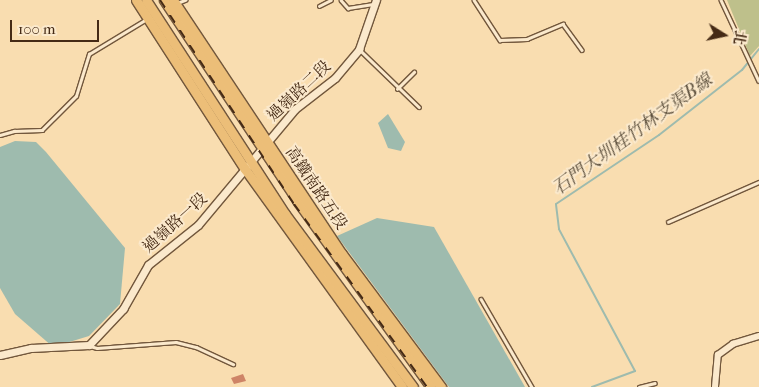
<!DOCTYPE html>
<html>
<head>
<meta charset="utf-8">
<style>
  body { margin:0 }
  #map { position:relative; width:759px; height:387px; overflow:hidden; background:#f9ddb0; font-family:"IM FELL French Canon","Noto Serif TC",serif }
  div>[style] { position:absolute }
  .green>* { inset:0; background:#bec08b }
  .water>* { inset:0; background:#9ebbae }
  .stream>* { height:2px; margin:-1px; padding:0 1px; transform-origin:1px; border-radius:1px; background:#9ebbae }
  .building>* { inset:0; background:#ce8467 }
  .roads { filter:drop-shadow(1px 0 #72573c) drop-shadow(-1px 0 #72573c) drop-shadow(0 1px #72573c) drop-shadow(0 -1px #72573c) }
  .service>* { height:2.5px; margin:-1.25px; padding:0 1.25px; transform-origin:1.25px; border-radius:1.25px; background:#fbe9cc }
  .minor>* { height:5.5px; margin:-2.75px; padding:0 2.75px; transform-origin:2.75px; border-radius:2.75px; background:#fbe9cc }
  .tertiary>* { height:7px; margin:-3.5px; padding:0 3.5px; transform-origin:3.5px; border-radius:3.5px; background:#fbe9cc }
  .primary>* { height:9px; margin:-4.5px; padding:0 4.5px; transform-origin:4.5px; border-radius:4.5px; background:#ecbe78 }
  .rail>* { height:2px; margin-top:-1px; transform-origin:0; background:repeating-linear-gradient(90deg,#452a15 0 9px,transparent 0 18px) }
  span { translate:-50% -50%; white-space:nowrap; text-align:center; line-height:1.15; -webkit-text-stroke:4px #fbe9cc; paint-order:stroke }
  .street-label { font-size:16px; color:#452a15 }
  .water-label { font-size:18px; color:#5b4e3b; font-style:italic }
  .north { position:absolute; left:699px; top:10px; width:50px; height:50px; -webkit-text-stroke:4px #fbe9cc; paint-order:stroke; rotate:100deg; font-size:14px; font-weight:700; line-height:20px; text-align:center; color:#452a15 }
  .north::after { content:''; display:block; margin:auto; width:18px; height:22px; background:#452a15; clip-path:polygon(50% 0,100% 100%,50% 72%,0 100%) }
  .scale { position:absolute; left:10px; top:20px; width:89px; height:22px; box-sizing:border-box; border:2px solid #452a15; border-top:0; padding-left:6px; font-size:15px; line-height:18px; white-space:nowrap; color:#452a15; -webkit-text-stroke:4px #fbe9cc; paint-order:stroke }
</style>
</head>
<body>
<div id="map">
  <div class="green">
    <i style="clip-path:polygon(727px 0,759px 0,759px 46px,750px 56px)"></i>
  </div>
  <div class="water">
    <i style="clip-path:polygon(388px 114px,405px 142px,401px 151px,388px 148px,378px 123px)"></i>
    <i style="clip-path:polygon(15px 141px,36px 142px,46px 152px,125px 248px,120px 304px,89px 336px,53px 347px,15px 314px,0 288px,0 147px)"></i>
    <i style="clip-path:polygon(377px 218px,434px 227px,525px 387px,449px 387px,337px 236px)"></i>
  </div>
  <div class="stream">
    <i style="left:592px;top:387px;width:46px;rotate:-20.4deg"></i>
    <i style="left:635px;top:371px;width:161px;rotate:-118.2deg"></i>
    <i style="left:559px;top:229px;width:25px;rotate:-97deg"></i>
    <i style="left:556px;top:204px;width:124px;rotate:-33.8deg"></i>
    <i style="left:659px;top:135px;width:105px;rotate:-38.1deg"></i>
    <i style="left:742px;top:70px;width:27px;rotate:-51deg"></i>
  </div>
  <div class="building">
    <i style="clip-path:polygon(243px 374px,246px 381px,234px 384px,231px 378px)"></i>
  </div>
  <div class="roads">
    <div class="service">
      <i style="left:341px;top:0;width:11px;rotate:49deg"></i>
      <i style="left:348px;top:8px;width:25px;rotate:-9deg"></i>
      <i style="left:474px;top:0;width:48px;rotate:57deg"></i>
      <i style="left:500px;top:40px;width:27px;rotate:-2deg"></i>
      <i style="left:527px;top:39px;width:39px;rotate:-23deg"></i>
      <i style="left:563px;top:24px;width:32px;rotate:54deg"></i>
      <i style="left:721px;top:0;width:89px;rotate:64.9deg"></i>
      <i style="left:177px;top:3px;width:9px;rotate:-21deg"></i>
      <i style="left:319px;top:6px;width:13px;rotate:-27deg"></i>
      <i style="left:360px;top:50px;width:82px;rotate:44deg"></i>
      <i style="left:397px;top:89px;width:24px;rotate:-45deg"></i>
      <i style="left:0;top:135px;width:15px;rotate:-16deg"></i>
      <i style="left:14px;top:131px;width:28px;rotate:-2deg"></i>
      <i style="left:42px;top:130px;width:48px;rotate:-45deg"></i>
      <i style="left:76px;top:96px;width:44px;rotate:-72.8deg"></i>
      <i style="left:89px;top:54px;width:66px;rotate:-31.3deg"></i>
      <i style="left:668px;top:222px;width:99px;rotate:-23.7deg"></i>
      <i style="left:481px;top:299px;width:102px;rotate:59.9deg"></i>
      <i style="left:90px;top:346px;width:7px;rotate:16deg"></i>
      <i style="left:97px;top:348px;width:79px;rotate:-4.3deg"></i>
      <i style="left:176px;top:342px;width:21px;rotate:14deg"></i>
      <i style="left:196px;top:347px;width:41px;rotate:24.7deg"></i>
      <i style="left:639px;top:387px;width:16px;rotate:-14deg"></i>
    </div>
    <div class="minor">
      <i style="left:715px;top:387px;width:32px;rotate:-85deg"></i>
      <i style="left:718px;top:355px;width:19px;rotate:-36deg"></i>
      <i style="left:733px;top:344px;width:27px;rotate:-17deg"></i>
    </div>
    <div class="tertiary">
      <i style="left:0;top:355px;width:32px;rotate:-13deg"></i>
      <i style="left:31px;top:348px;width:58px;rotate:-3deg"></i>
      <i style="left:89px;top:345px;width:50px;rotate:-46.6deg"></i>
      <i style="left:123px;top:309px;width:51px;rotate:-60.4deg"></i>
      <i style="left:148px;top:265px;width:64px;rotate:-38.7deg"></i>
      <i style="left:198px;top:225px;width:151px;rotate:-50.1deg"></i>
      <i style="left:295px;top:109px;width:51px;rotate:-37.8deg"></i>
      <i style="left:335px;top:78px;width:38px;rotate:-50deg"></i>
      <i style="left:359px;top:49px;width:52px;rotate:-70.9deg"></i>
    </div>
    <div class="primary">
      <i style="left:136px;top:0;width:201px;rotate:57.2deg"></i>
      <i style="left:245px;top:169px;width:269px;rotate:54.2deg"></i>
      <i style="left:146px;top:0;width:255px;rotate:57deg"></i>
      <i style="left:285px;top:214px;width:215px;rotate:53.5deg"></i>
      <i style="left:164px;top:0;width:242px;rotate:56.4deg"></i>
      <i style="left:298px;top:202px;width:228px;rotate:54.3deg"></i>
      <i style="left:173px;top:0;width:305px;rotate:56.4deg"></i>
      <i style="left:342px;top:254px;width:166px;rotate:53.3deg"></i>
    </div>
  </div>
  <div class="rail">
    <i style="left:160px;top:0;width:244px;rotate:56.7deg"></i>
    <i style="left:294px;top:204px;width:226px;rotate:54deg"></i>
  </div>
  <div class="street-label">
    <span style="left:299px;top:91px;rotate:-43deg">過嶺路二段</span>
    <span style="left:316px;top:188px;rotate:56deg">高鐵南路五段</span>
    <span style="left:175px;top:223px;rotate:-42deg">過嶺路一段</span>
  </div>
  <div class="water-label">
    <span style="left:633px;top:135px;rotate:-36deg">石門大圳桂竹林支渠B線</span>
  </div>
  <div class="north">北</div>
  <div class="scale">100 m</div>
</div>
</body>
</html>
